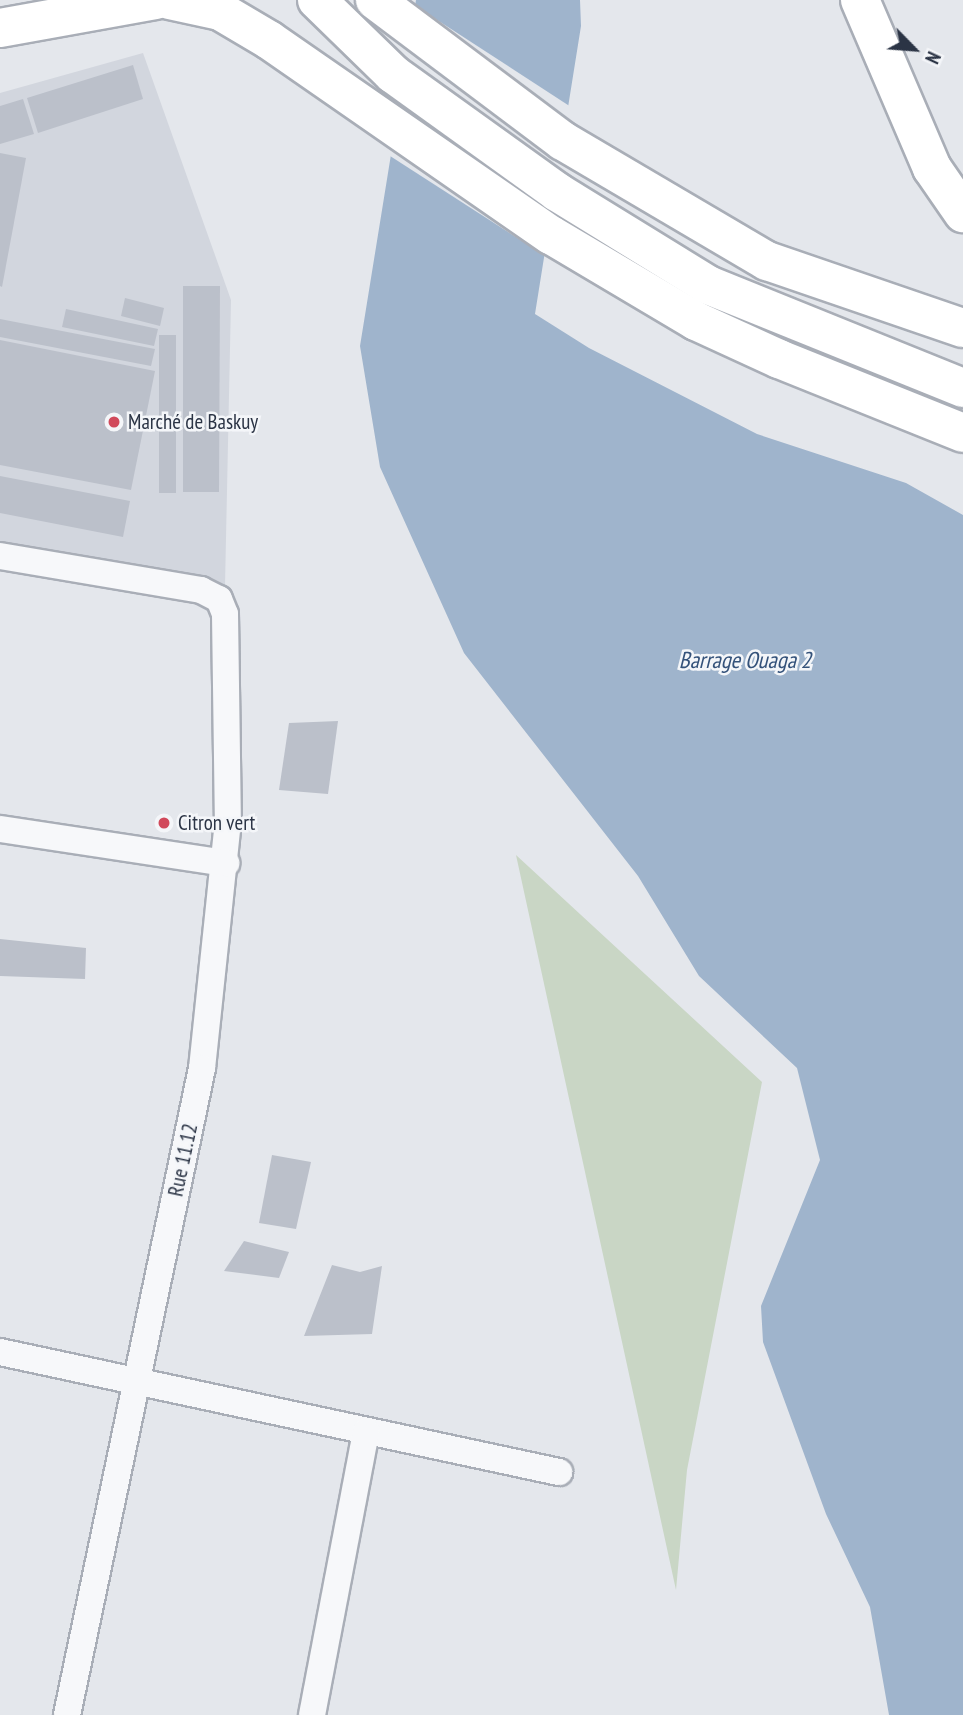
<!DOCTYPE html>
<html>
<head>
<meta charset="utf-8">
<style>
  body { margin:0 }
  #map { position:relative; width:963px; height:1715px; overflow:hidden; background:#e4e7ec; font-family:"PT Sans Narrow",sans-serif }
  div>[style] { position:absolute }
  .built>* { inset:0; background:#d2d6de }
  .green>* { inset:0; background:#c9d6c5 }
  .water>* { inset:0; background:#9fb4cc }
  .pier>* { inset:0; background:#e4e7ec }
  .building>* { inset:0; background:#bbc0ca }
  .roads { filter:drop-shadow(2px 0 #a9aeb7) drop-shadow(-2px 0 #a9aeb7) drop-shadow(0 2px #a9aeb7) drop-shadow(0 -2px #a9aeb7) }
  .street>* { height:26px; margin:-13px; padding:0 13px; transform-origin:13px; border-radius:13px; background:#f7f8fa }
  .primary>* { height:38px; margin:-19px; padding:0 19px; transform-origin:19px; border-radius:19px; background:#fff }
  .dots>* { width:19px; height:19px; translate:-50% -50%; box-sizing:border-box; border:4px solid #f4f6f9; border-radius:50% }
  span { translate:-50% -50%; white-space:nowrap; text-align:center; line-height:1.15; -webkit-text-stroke:5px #f4f6f9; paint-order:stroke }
  .poi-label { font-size:21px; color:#2b3445 }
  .left { translate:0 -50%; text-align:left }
  .street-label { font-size:21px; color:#2b3445 }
  .water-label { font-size:23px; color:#34527a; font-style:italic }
  .north { position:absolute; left:879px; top:14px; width:70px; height:70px; -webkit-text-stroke:5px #f4f6f9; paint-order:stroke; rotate:115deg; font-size:19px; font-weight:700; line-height:28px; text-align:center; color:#2b3445 }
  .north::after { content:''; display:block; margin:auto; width:24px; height:32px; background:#2b3445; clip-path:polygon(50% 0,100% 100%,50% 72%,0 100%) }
</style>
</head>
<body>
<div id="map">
  <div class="built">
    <i style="clip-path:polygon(143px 53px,231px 300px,225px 586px,0 544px,0 93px)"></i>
  </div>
  <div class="green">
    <i style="clip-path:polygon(516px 855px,762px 1082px,687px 1470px,676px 1590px)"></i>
  </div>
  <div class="water">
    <i style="clip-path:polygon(416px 0,580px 0,581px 26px,535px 314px,589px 348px,757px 434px,906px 483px,963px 515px,963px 1715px,889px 1715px,870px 1607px,826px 1514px,763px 1342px,761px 1306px,820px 1160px,797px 1068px,699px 976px,638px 876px,464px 653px,380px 467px,360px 346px)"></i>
  </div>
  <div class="pier">
    <i style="clip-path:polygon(411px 3px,571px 107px,547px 257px,387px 154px)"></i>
  </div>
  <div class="building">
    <i style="clip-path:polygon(133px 65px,143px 99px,38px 133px,27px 98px)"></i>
    <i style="clip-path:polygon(23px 99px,34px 134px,0 144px,0 106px)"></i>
    <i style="clip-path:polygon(0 153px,26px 158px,2px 287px,0 286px)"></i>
    <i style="clip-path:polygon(183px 286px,220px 286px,219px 492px,183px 492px)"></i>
    <i style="clip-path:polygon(125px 298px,164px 308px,160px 326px,121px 316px)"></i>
    <i style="clip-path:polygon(66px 309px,158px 329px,154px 346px,62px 327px)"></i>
    <i style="clip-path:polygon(0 319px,155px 349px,151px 366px,0 337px)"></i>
    <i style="clip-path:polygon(159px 335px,176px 335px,176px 493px,159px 493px)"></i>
    <i style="clip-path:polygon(0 340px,155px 371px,131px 490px,0 465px)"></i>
    <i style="clip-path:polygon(0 476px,130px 501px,123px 537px,0 513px)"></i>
    <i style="clip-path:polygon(338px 721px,328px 794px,279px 790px,289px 723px)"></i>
    <i style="clip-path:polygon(0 939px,86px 948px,85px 979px,0 976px)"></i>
    <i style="clip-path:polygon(272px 1155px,311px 1162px,296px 1229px,259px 1223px)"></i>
    <i style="clip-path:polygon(244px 1241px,289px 1252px,279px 1278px,224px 1271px)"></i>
    <i style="clip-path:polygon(332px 1265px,360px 1272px,382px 1266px,372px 1334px,304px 1336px)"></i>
  </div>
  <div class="roads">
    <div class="street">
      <i style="left:0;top:556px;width:204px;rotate:9.6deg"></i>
      <i style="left:201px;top:590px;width:20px;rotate:27deg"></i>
      <i style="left:219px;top:599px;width:16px;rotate:68deg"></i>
      <i style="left:225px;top:614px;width:207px;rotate:89.2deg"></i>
      <i style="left:228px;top:821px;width:248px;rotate:96deg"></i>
      <i style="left:202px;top:1068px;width:661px;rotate:101.79deg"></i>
      <i style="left:0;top:829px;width:229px;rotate:8.6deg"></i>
      <i style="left:0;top:1352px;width:572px;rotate:12.12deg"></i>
      <i style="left:312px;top:1715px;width:289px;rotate:-79.2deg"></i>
    </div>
    <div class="primary">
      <i style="left:169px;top:0;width:52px;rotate:12.2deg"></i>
      <i style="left:220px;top:11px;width:57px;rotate:30.6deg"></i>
      <i style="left:269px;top:40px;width:343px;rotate:34.7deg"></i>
      <i style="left:551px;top:235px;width:169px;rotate:30.7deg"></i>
      <i style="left:696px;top:321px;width:91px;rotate:24.6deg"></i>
      <i style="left:779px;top:359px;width:198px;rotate:21.9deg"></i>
      <i style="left:317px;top:0;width:106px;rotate:44.2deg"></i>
      <i style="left:393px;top:74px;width:202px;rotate:35.7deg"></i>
      <i style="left:557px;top:192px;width:177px;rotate:31.6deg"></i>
      <i style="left:708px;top:285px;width:275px;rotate:22deg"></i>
      <i style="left:375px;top:0;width:235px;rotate:36.9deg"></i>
      <i style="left:563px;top:141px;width:237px;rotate:30.5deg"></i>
      <i style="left:767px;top:261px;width:207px;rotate:18.9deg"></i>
      <i style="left:860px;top:0;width:183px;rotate:66.8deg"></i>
      <i style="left:932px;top:168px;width:55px;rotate:55.4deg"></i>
      <i style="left:0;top:28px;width:158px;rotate:-10.2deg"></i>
    </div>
  </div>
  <div class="dots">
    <i style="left:114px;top:422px;background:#d1495b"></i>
    <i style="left:164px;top:823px;background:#d1495b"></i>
  </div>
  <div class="poi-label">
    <span class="left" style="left:128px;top:422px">Marché de Baskuy</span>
    <span class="left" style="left:178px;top:823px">Citron vert</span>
  </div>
  <div class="street-label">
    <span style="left:183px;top:1160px;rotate:-78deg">Rue 11.12</span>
  </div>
  <div class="water-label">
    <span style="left:745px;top:660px">Barrage Ouaga 2</span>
  </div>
  <div class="north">N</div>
</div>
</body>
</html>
